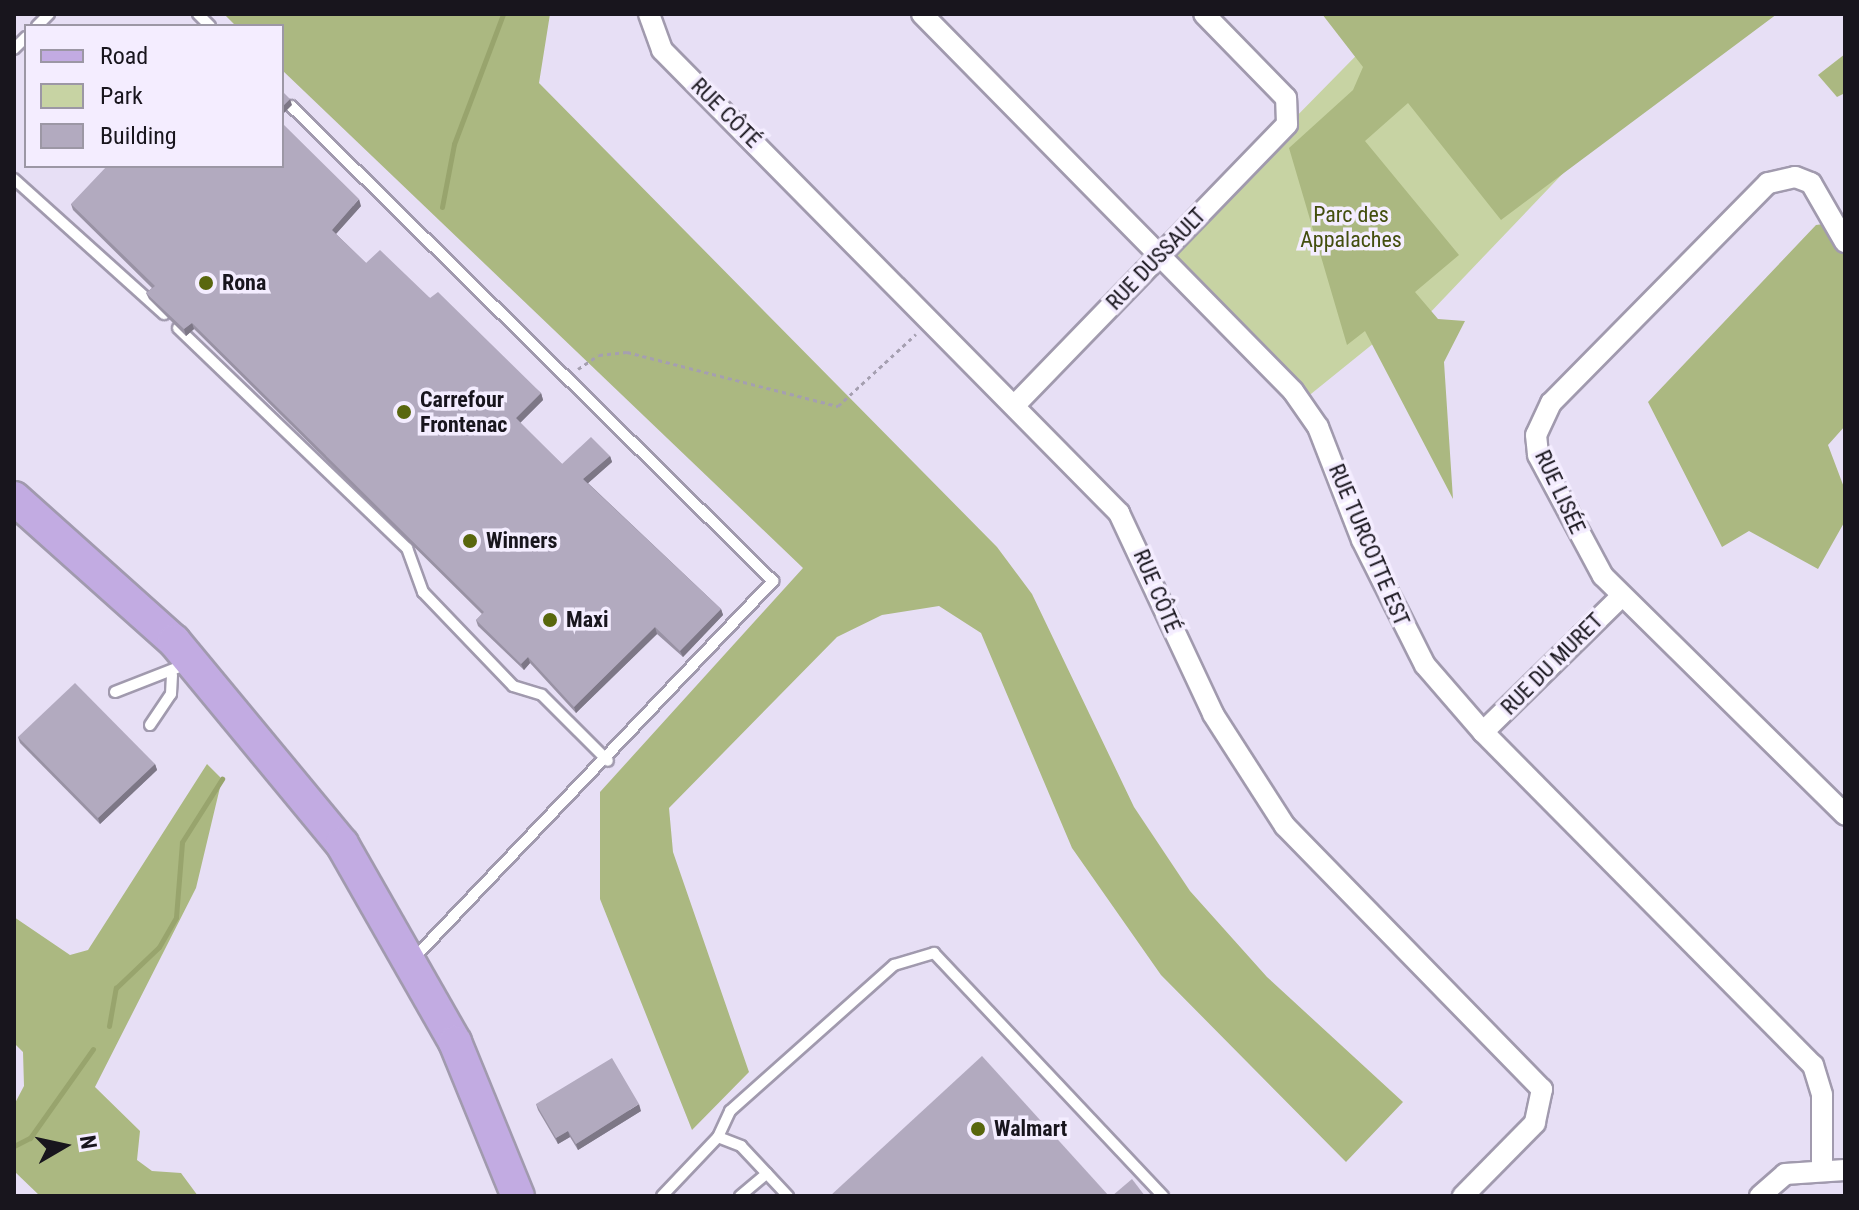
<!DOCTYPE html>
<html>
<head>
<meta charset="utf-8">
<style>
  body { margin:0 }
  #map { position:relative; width:1859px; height:1210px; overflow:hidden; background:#e7dff5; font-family:"Roboto Condensed",sans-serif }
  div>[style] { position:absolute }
  .green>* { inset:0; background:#c7d3a3 }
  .forest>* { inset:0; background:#abb881 }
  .stream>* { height:5px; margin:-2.5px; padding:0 2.5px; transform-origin:2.5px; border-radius:2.5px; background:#98a46d }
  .path>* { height:3px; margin-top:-1.5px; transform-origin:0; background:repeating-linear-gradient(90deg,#a59fb0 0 4px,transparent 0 8px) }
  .roads { filter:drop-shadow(2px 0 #a19aae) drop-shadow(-2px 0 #a19aae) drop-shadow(0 2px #a19aae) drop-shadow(0 -2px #a19aae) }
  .lane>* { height:10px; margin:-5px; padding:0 5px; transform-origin:5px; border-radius:5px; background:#fff }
  .street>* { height:20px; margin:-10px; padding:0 10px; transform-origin:10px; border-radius:10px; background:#fff }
  .primary>* { height:32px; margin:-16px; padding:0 16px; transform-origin:16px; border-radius:16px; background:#c2abe2 }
  .wall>* { inset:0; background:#9992a4 }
  .shaded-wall>* { inset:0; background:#7d7786 }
  .building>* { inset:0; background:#b2aabf }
  .dots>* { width:22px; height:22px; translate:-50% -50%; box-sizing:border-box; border:4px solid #f4edff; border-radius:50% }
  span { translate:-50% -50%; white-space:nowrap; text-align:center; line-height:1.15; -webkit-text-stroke:7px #f4edff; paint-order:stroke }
  .street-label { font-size:22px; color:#18151d }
  .park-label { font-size:22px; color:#434e0e }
  .poi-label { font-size:22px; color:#18151d; font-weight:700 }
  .left { translate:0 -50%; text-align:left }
  .frame { position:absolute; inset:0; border:16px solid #18151d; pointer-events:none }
  .legend { position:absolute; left:24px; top:24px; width:260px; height:144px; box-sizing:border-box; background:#f4edff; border:2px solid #9c97a5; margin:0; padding:10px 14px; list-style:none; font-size:24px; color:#18151d }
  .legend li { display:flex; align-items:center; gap:16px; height:40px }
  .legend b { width:40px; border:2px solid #9c97a5 }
  .north { position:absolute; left:24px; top:1106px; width:80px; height:80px; -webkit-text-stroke:6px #f4edff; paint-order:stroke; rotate:81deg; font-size:22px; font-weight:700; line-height:32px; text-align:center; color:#18151d }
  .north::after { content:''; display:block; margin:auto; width:28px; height:36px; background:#18151d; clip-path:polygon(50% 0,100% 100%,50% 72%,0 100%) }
</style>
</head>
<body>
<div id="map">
  <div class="green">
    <i style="clip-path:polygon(1397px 14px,1715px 14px,1384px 361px,1374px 343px,1301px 402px,1158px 257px)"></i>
  </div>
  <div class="forest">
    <i style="clip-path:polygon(224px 14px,550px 14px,539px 83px,997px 547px,1032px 594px,1134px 807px,1190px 891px,1267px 977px,1403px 1102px,1346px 1162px,1161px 975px,1072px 848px,981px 633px,939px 606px,882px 615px,837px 637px,669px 808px,673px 852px,749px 1072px,692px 1130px,600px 899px,600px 792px,803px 568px,282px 70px,282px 26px,236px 26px)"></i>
    <i style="clip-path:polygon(1322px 14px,1777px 14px,1501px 220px,1408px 103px,1365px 141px,1459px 255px,1415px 292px,1438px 319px,1465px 321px,1444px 362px,1453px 499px,1365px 331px,1347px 345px,1289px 148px,1353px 90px,1363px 67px)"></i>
    <i style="clip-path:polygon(1845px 54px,1845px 93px,1837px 97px,1818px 75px)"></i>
    <i style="clip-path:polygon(1845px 221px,1845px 426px,1828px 445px,1845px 490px,1845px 521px,1818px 569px,1749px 531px,1722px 547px,1648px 402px,1816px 225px)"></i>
    <i style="clip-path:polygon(207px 764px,222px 779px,196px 888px,95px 1087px,140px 1131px,137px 1160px,152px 1171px,181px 1173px,198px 1196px,40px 1196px,14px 1171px,14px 1105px,24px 1086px,23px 1052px,14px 1043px,14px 917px,70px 955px,88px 950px)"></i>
  </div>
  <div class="stream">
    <i style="left:442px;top:207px;width:64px;rotate:-79.2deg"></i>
    <i style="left:454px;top:144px;width:139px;rotate:-69.3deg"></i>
    <i style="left:109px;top:1026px;width:39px;rotate:-80deg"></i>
    <i style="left:116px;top:988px;width:59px;rotate:-43.6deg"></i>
    <i style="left:159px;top:947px;width:34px;rotate:-60deg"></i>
    <i style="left:176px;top:917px;width:75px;rotate:-85.4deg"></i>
    <i style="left:182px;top:842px;width:75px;rotate:-57.6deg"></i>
    <i style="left:14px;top:1146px;width:18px;rotate:-27deg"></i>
    <i style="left:30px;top:1138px;width:109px;rotate:-54.7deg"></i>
  </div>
  <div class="path">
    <i style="left:578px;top:369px;width:25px;rotate:-34deg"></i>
    <i style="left:599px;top:355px;width:28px;rotate:-6deg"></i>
    <i style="left:627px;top:352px;width:218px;rotate:14.4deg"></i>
    <i style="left:838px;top:406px;width:106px;rotate:-42.7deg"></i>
  </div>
  <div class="roads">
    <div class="lane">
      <i style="left:198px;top:14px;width:17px;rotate:45deg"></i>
      <i style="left:37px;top:26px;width:17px;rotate:-45deg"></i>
      <i style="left:14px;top:49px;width:17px;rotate:-45deg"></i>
      <i style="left:291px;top:106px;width:677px;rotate:44.58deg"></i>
      <i style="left:773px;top:581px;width:522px;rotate:133.6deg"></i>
      <i style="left:14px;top:179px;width:202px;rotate:42deg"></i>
      <i style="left:178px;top:328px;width:318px;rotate:43.9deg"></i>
      <i style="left:407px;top:548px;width:47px;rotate:70deg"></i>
      <i style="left:423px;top:592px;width:130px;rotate:46.2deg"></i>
      <i style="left:513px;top:686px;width:30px;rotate:17deg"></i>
      <i style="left:542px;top:695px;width:93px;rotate:45deg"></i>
      <i style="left:115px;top:692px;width:77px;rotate:-21.3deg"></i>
      <i style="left:150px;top:725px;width:37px;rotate:-56deg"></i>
      <i style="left:171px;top:694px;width:19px;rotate:-87deg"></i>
      <i style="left:718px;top:1137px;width:25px;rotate:21deg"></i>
      <i style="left:741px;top:1146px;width:69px;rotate:46.8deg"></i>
      <i style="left:662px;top:1196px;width:81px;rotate:-46.5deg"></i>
      <i style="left:718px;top:1137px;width:29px;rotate:-65deg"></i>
      <i style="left:730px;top:1111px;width:220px;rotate:-41.7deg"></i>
      <i style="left:894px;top:965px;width:42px;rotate:-16.7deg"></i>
      <i style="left:934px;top:953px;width:334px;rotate:46.7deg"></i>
      <i style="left:740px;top:1196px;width:35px;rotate:-40deg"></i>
    </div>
    <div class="street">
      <i style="left:649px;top:14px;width:38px;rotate:70deg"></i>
      <i style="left:662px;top:50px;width:651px;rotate:45.37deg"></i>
      <i style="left:1119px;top:513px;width:222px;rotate:64.9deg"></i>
      <i style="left:1213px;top:714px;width:133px;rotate:57.3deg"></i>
      <i style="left:1285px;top:826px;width:368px;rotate:45.7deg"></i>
      <i style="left:1542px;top:1089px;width:35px;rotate:102deg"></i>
      <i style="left:1535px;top:1123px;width:103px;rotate:134.6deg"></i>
      <i style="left:922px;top:14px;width:529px;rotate:45.46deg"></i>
      <i style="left:1293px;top:391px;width:44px;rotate:55.2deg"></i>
      <i style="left:1318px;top:427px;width:121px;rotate:68.7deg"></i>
      <i style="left:1362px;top:540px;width:140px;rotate:63.3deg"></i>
      <i style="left:1425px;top:665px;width:89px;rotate:49.1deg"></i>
      <i style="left:1483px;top:732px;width:469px;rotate:45.3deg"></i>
      <i style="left:1813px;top:1065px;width:31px;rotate:73deg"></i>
      <i style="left:1822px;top:1095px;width:76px;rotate:90deg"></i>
      <i style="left:1845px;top:242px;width:68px;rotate:-120deg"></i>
      <i style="left:1811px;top:183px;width:17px;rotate:-159deg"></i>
      <i style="left:1795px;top:177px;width:28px;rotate:167deg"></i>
      <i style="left:1768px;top:183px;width:309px;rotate:134.6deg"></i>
      <i style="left:1551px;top:403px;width:35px;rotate:115deg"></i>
      <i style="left:1536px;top:435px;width:20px;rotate:84deg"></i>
      <i style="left:1538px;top:455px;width:137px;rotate:61.8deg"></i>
      <i style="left:1603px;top:576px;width:340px;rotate:44.6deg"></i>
      <i style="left:1015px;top:405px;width:391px;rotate:-45.9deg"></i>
      <i style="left:1287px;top:124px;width:26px;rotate:-92deg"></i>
      <i style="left:1286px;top:98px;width:117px;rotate:-134.3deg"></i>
      <i style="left:1483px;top:732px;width:193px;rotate:-44.4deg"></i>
      <i style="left:1760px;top:1196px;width:33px;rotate:-41deg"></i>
      <i style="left:1785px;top:1174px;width:60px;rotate:-3.8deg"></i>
    </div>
    <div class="primary">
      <i style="left:14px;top:498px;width:215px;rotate:41.8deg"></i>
      <i style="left:174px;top:641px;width:264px;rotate:50.4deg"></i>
      <i style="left:342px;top:844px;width:228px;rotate:60.3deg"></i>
      <i style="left:455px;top:1042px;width:166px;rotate:67.8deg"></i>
    </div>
  </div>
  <div class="wall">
    <i style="clip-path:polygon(71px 204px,361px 206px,336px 234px,366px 263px,430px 298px,541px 393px,543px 400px,520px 423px,562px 464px,610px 456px,612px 462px,588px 483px,721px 609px,723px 615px,683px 657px,657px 634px,576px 713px,530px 663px,524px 670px,478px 626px,476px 620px,482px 614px,194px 329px,186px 336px,149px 299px,146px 293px,152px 288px,73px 210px)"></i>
    <i style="clip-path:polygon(18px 737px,155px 764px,157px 770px,100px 824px,20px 743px)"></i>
    <i style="clip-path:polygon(536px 1104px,641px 1111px,578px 1150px,570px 1137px,558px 1144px,538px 1110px)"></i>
  </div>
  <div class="shaded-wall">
    <i style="clip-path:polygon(290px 99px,292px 105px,282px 115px,282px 107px)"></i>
    <i style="clip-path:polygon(359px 199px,361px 206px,334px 236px,332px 230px)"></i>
    <i style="clip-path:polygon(192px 323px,194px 329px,186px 336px,184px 329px)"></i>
    <i style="clip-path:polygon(541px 393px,543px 400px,518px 425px,516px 418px)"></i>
    <i style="clip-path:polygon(610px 456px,612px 462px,586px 485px,583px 479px)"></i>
    <i style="clip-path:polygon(721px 609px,723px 615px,683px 657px,680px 651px)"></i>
    <i style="clip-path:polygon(655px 627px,657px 634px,576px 713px,574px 707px)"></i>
    <i style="clip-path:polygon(528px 657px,530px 663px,524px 670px,521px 664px)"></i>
    <i style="clip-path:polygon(155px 764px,157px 770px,100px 824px,98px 818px)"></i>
    <i style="clip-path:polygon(639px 1104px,641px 1111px,578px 1150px,576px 1144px)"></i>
    <i style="clip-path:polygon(568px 1131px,570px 1137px,558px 1144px,556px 1138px)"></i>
  </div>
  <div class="building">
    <i style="clip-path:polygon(282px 91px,290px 99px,282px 107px)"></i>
    <i style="clip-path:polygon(282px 123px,359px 199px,332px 230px,366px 263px,380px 250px,430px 298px,438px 292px,541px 393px,516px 418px,562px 464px,591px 437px,610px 456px,583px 479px,721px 609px,680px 651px,655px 627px,574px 707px,528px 657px,521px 664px,476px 620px,484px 612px,192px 323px,184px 329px,146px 293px,155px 286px,71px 204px,107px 166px,282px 166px)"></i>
    <i style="clip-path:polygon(75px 683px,155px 764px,98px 818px,18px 737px)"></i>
    <i style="clip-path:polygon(982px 1056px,1109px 1196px,830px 1196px)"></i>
    <i style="clip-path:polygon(612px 1058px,639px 1104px,576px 1144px,568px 1131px,556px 1138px,536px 1104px)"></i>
    <i style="clip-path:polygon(1132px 1179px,1145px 1196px,1112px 1196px)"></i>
  </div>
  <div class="dots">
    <i style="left:206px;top:283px;background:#59670e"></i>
    <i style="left:404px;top:412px;background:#59670e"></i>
    <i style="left:470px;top:541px;background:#59670e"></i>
    <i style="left:550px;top:620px;background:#59670e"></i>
    <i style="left:978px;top:1129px;background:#59670e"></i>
  </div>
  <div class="street-label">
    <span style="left:726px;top:113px;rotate:45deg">RUE CÔTÉ</span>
    <span style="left:1156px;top:259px;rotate:-46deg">RUE DUSSAULT</span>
    <span style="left:1560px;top:492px;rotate:65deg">RUE LISÉE</span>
    <span style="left:1369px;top:545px;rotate:67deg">RUE TURCOTTE EST</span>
    <span style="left:1157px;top:591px;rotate:67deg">RUE CÔTÉ</span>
    <span style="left:1552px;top:664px;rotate:-45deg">RUE DU MURET</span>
  </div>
  <div class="park-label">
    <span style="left:1351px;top:227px">Parc des<br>Appalaches</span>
  </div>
  <div class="poi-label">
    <span class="left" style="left:222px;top:283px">Rona</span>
    <span class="left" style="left:420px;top:412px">Carrefour<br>Frontenac</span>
    <span class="left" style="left:486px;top:541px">Winners</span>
    <span class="left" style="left:566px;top:620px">Maxi</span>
    <span class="left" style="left:994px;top:1129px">Walmart</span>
  </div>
  <div class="frame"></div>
  <ul class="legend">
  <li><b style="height:10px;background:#c2abe2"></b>Road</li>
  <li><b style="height:22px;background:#c7d3a3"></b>Park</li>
  <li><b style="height:22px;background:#b2aabf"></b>Building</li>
  </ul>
  <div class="north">N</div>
</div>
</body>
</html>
